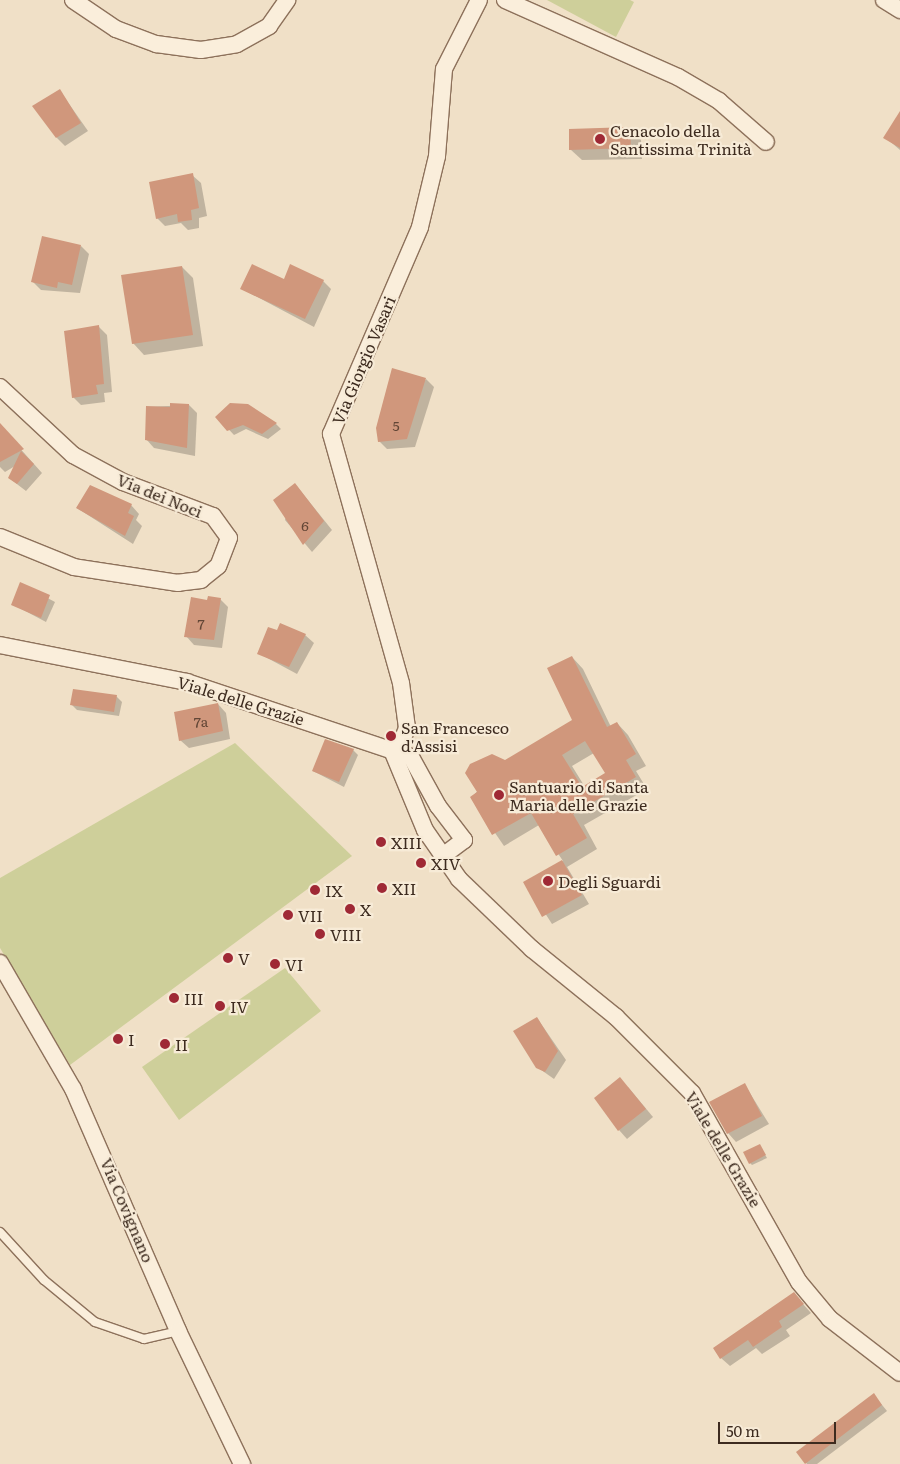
<!DOCTYPE html>
<html>
<head>
<meta charset="utf-8">
<style>
  body { margin:0 }
  #map { position:relative; width:900px; height:1464px; overflow:hidden; background:#f0e0c7; font-family:Literata,serif }
  div>[style] { position:absolute }
  .green>* { inset:0; background:#cecf9a }
  .shadow>* { inset:0; background:#0003 }
  .building>* { inset:0; background:#d0977c }
  .roads { filter:drop-shadow(1px 0 #8d715b) drop-shadow(-1px 0 #8d715b) drop-shadow(0 1px #8d715b) drop-shadow(0 -1px #8d715b) }
  .service>* { height:8px; margin:-4px; padding:0 4px; transform-origin:4px; border-radius:4px; background:#faeedb }
  .minor>* { height:16px; margin:-8px; padding:0 8px; transform-origin:8px; border-radius:8px; background:#faeedb }
  .dots>* { width:14px; height:14px; translate:-50% -50%; box-sizing:border-box; border:2px solid #f7ebd7; border-radius:50% }
  span { translate:-50% -50%; white-space:nowrap; text-align:center; line-height:1.15; -webkit-text-stroke:4.5px #f7ebd7; paint-order:stroke }
  .number-label { font-size:14px; color:#624636 }
  .number-label span { -webkit-text-stroke-width:0 }
  .poi-label { font-size:16px; color:#3d2b1f }
  .left { translate:0 -50%; text-align:left }
  .street-label { font-size:16px; color:#3d2b1f }
  .scale { position:absolute; left:718px; top:1422px; width:118px; height:22px; box-sizing:border-box; border:2px solid #3d2b1f; border-top:0; padding-left:6px; font-size:15px; line-height:18px; white-space:nowrap; color:#3d2b1f; -webkit-text-stroke:4px #f7ebd7; paint-order:stroke }
</style>
</head>
<body>
<div id="map">
  <div class="green">
    <i style="clip-path:polygon(547px 0,630px 0,634px 2px,616px 37px)"></i>
    <i style="clip-path:polygon(235px 743px,352px 856px,70px 1065px,0 948px,0 878px)"></i>
    <i style="clip-path:polygon(285px 968px,321px 1011px,179px 1120px,142px 1067px)"></i>
  </div>
  <div class="shadow">
    <i style="clip-path:polygon(60px 91px,88px 131px,65px 146px,57px 138px)"></i>
    <i style="clip-path:polygon(900px 114px,900px 150px,885px 137px)"></i>
    <i style="clip-path:polygon(630px 128px,641px 140px,642px 159px,582px 160px,570px 149px)"></i>
    <i style="clip-path:polygon(192px 175px,201px 183px,207px 216px,199px 218px,199px 228px,188px 230px,181px 223px,165px 226px,157px 218px)"></i>
    <i style="clip-path:polygon(81px 246px,89px 254px,80px 293px,41px 290px,33px 282px)"></i>
    <i style="clip-path:polygon(182px 267px,193px 278px,203px 346px,144px 355px,133px 343px)"></i>
    <i style="clip-path:polygon(284px 281px,323px 281px,331px 289px,314px 327px,242px 289px)"></i>
    <i style="clip-path:polygon(99px 327px,107px 335px,112px 392px,104px 393px,105px 402px,81px 405px,73px 397px)"></i>
    <i style="clip-path:polygon(426px 379px,434px 387px,415px 447px,387px 449px,379px 441px)"></i>
    <i style="clip-path:polygon(189px 405px,197px 413px,195px 456px,154px 448px,146px 439px,147px 407px)"></i>
    <i style="clip-path:polygon(217px 417px,276px 424px,281px 429px,268px 439px,246px 429px,234px 435px)"></i>
    <i style="clip-path:polygon(0 426px,42px 473px,26px 491px,9px 478px,15px 466px,5px 472px,0 467px)"></i>
    <i style="clip-path:polygon(295px 484px,332px 530px,312px 552px,285px 520px)"></i>
    <i style="clip-path:polygon(131px 505px,139px 514px,136px 520px,142px 526px,133px 544px,77px 508px)"></i>
    <i style="clip-path:polygon(21px 584px,55px 602px,46px 622px,12px 604px)"></i>
    <i style="clip-path:polygon(220px 599px,228px 607px,222px 648px,194px 645px,186px 636px)"></i>
    <i style="clip-path:polygon(277px 632px,305px 635px,314px 643px,297px 674px,258px 653px)"></i>
    <i style="clip-path:polygon(evenodd,572px 657px,583px 669px,611px 727px,617px 723px,628px 735px,646px 766px,636px 771px,647px 789px,584px 825px,597px 849px,567px 867px,589px 904px,552px 924px,525px 882px,563px 861px,539px 825px,504px 846px,471px 798px,505px 762px,574px 721px,572px 657px,594px 753px,606px 773px,585px 787px,572px 766px,594px 753px)"></i>
    <i style="clip-path:polygon(116px 696px,122px 702px,119px 716px,77px 710px,72px 705px)"></i>
    <i style="clip-path:polygon(218px 704px,226px 713px,230px 739px,189px 748px,180px 740px)"></i>
    <i style="clip-path:polygon(353px 750px,358px 755px,344px 787px,313px 771px)"></i>
    <i style="clip-path:polygon(537px 1018px,566px 1060px,554px 1079px,537px 1067px)"></i>
    <i style="clip-path:polygon(745px 1085px,769px 1124px,736px 1142px,728px 1133px)"></i>
    <i style="clip-path:polygon(628px 1087px,653px 1117px,627px 1139px,619px 1130px)"></i>
    <i style="clip-path:polygon(760px 1146px,767px 1158px,752px 1165px,750px 1163px)"></i>
    <i style="clip-path:polygon(794px 1294px,811px 1313px,786px 1330px,790px 1336px,762px 1354px,756px 1348px,730px 1366px,721px 1358px,714px 1348px)"></i>
    <i style="clip-path:polygon(874px 1395px,887px 1411px,817px 1464px,807px 1464px,798px 1452px)"></i>
  </div>
  <div class="building">
    <i style="clip-path:polygon(60px 89px,81px 123px,56px 138px,32px 106px)"></i>
    <i style="clip-path:polygon(900px 111px,900px 148px,883px 138px)"></i>
    <i style="clip-path:polygon(630px 127px,631px 148px,569px 150px,569px 129px)"></i>
    <i style="clip-path:polygon(193px 173px,199px 208px,191px 210px,192px 220px,178px 222px,177px 214px,156px 219px,149px 182px)"></i>
    <i style="clip-path:polygon(42px 236px,81px 245px,72px 285px,58px 282px,57px 288px,31px 282px)"></i>
    <i style="clip-path:polygon(252px 264px,284px 279px,290px 264px,324px 280px,305px 319px,240px 289px)"></i>
    <i style="clip-path:polygon(182px 266px,193px 335px,132px 344px,121px 275px)"></i>
    <i style="clip-path:polygon(99px 325px,104px 384px,96px 385px,98px 394px,72px 398px,64px 331px)"></i>
    <i style="clip-path:polygon(392px 368px,426px 378px,407px 439px,378px 442px,376px 428px)"></i>
    <i style="clip-path:polygon(170px 403px,189px 404px,187px 448px,145px 440px,146px 406px,170px 407px)"></i>
    <i style="clip-path:polygon(230px 403px,248px 404px,277px 423px,262px 434px,243px 425px,227px 431px,215px 417px)"></i>
    <i style="clip-path:polygon(0 423px,24px 449px,0 462px)"></i>
    <i style="clip-path:polygon(21px 451px,34px 464px,17px 484px,8px 478px)"></i>
    <i style="clip-path:polygon(295px 483px,324px 521px,303px 545px,273px 500px)"></i>
    <i style="clip-path:polygon(90px 485px,132px 504px,128px 513px,134px 516px,125px 536px,76px 508px)"></i>
    <i style="clip-path:polygon(20px 582px,50px 595px,41px 618px,11px 605px)"></i>
    <i style="clip-path:polygon(208px 596px,221px 598px,214px 640px,184px 637px,191px 597px,207px 600px)"></i>
    <i style="clip-path:polygon(280px 623px,306px 634px,289px 667px,257px 654px,268px 627px,277px 630px)"></i>
    <i style="clip-path:polygon(evenodd,572px 656px,607px 727px,617px 722px,636px 754px,626px 760px,636px 777px,573px 814px,587px 838px,556px 856px,531px 813px,492px 835px,470px 797px,477px 792px,465px 773px,470px 764px,492px 754px,505px 760px,572px 720px,547px 668px,572px 656px,585px 741px,605px 773px,582px 787px,562px 755px,585px 741px)"></i>
    <i style="clip-path:polygon(73px 689px,117px 695px,114px 712px,70px 705px)"></i>
    <i style="clip-path:polygon(218px 703px,223px 731px,179px 741px,174px 712px)"></i>
    <i style="clip-path:polygon(325px 739px,354px 749px,339px 782px,312px 771px)"></i>
    <i style="clip-path:polygon(562px 860px,582px 895px,542px 917px,523px 882px)"></i>
    <i style="clip-path:polygon(537px 1017px,558px 1051px,545px 1072px,536px 1068px,513px 1031px)"></i>
    <i style="clip-path:polygon(620px 1077px,646px 1109px,618px 1131px,594px 1098px)"></i>
    <i style="clip-path:polygon(745px 1083px,762px 1116px,727px 1134px,709px 1102px)"></i>
    <i style="clip-path:polygon(760px 1144px,766px 1155px,749px 1164px,743px 1152px)"></i>
    <i style="clip-path:polygon(794px 1292px,804px 1304px,779px 1321px,782px 1327px,753px 1347px,748px 1340px,720px 1359px,713px 1348px)"></i>
    <i style="clip-path:polygon(874px 1393px,882px 1405px,805px 1464px,796px 1452px)"></i>
  </div>
  <div class="roads">
    <div class="service">
      <i style="left:0;top:1232px;width:65px;rotate:47.5deg"></i>
      <i style="left:44px;top:1280px;width:66px;rotate:39.5deg"></i>
      <i style="left:95px;top:1322px;width:52px;rotate:19.1deg"></i>
      <i style="left:144px;top:1339px;width:35px;rotate:-13deg"></i>
    </div>
    <div class="minor">
      <i style="left:73px;top:0;width:52px;rotate:34deg"></i>
      <i style="left:116px;top:29px;width:43px;rotate:20.6deg"></i>
      <i style="left:156px;top:44px;width:45px;rotate:7.6deg"></i>
      <i style="left:201px;top:50px;width:36px;rotate:-9deg"></i>
      <i style="left:237px;top:44px;width:37px;rotate:-29deg"></i>
      <i style="left:269px;top:26px;width:32px;rotate:-55deg"></i>
      <i style="left:505px;top:0;width:189px;rotate:24deg"></i>
      <i style="left:678px;top:77px;width:48px;rotate:30.3deg"></i>
      <i style="left:719px;top:101px;width:62px;rotate:41.1deg"></i>
      <i style="left:884px;top:0;width:19px;rotate:32deg"></i>
      <i style="left:0;top:387px;width:100px;rotate:43deg"></i>
      <i style="left:73px;top:455px;width:57px;rotate:28.4deg"></i>
      <i style="left:123px;top:482px;width:96px;rotate:20.7deg"></i>
      <i style="left:213px;top:516px;width:27px;rotate:54deg"></i>
      <i style="left:229px;top:538px;width:30px;rotate:111deg"></i>
      <i style="left:218px;top:566px;width:22px;rotate:141deg"></i>
      <i style="left:201px;top:580px;width:23px;rotate:173deg"></i>
      <i style="left:178px;top:583px;width:105px;rotate:-171.3deg"></i>
      <i style="left:74px;top:567px;width:80px;rotate:-157.9deg"></i>
      <i style="left:0;top:645px;width:191px;rotate:11.2deg"></i>
      <i style="left:187px;top:682px;width:236px;rotate:18.5deg"></i>
      <i style="left:411px;top:757px;width:56px;rotate:61.1deg"></i>
      <i style="left:438px;top:806px;width:43px;rotate:52.6deg"></i>
      <i style="left:464px;top:840px;width:26px;rotate:143deg"></i>
      <i style="left:391px;top:748px;width:89px;rotate:67.5deg"></i>
      <i style="left:425px;top:830px;width:60px;rotate:55.2deg"></i>
      <i style="left:459px;top:879px;width:101px;rotate:43.8deg"></i>
      <i style="left:532px;top:949px;width:108px;rotate:39deg"></i>
      <i style="left:616px;top:1017px;width:107px;rotate:45deg"></i>
      <i style="left:692px;top:1093px;width:217px;rotate:60.5deg"></i>
      <i style="left:799px;top:1282px;width:48px;rotate:50deg"></i>
      <i style="left:830px;top:1319px;width:88px;rotate:37.6deg"></i>
      <i style="left:391px;top:748px;width:13px;rotate:-32deg"></i>
      <i style="left:402px;top:741px;width:14px;rotate:-69deg"></i>
      <i style="left:407px;top:728px;width:45px;rotate:-97.6deg"></i>
      <i style="left:401px;top:683px;width:259px;rotate:-105.7deg"></i>
      <i style="left:331px;top:434px;width:225px;rotate:-66.7deg"></i>
      <i style="left:420px;top:227px;width:73px;rotate:-76.5deg"></i>
      <i style="left:437px;top:156px;width:87px;rotate:-85.4deg"></i>
      <i style="left:444px;top:69px;width:77px;rotate:-63.1deg"></i>
      <i style="left:0;top:963px;width:146px;rotate:59.9deg"></i>
      <i style="left:73px;top:1089px;width:264px;rotate:66.5deg"></i>
      <i style="left:178px;top:1331px;width:148px;rotate:64.3deg"></i>
    </div>
  </div>
  <div class="dots">
    <i style="left:600px;top:139px;background:#9f2935"></i>
    <i style="left:391px;top:736px;background:#9f2935"></i>
    <i style="left:499px;top:795px;background:#9f2935"></i>
    <i style="left:381px;top:842px;background:#9f2935"></i>
    <i style="left:421px;top:863px;background:#9f2935"></i>
    <i style="left:548px;top:881px;background:#9f2935"></i>
    <i style="left:382px;top:888px;background:#9f2935"></i>
    <i style="left:315px;top:890px;background:#9f2935"></i>
    <i style="left:350px;top:909px;background:#9f2935"></i>
    <i style="left:288px;top:915px;background:#9f2935"></i>
    <i style="left:320px;top:934px;background:#9f2935"></i>
    <i style="left:228px;top:958px;background:#9f2935"></i>
    <i style="left:275px;top:964px;background:#9f2935"></i>
    <i style="left:174px;top:998px;background:#9f2935"></i>
    <i style="left:220px;top:1006px;background:#9f2935"></i>
    <i style="left:118px;top:1039px;background:#9f2935"></i>
    <i style="left:165px;top:1044px;background:#9f2935"></i>
  </div>
  <div class="number-label">
    <span style="left:396px;top:425px">5</span>
    <span style="left:305px;top:525px">6</span>
    <span style="left:201px;top:623px">7</span>
    <span style="left:201px;top:721px">7a</span>
  </div>
  <div class="poi-label">
    <span class="left" style="left:610px;top:139px">Cenacolo della<br>Santissima Trinità</span>
    <span class="left" style="left:401px;top:736px">San Francesco<br>d'Assisi</span>
    <span class="left" style="left:509px;top:795px">Santuario di Santa<br>Maria delle Grazie</span>
    <span class="left" style="left:391px;top:842px">XIII</span>
    <span class="left" style="left:431px;top:863px">XIV</span>
    <span class="left" style="left:558px;top:881px">Degli Sguardi</span>
    <span class="left" style="left:392px;top:888px">XII</span>
    <span class="left" style="left:325px;top:890px">IX</span>
    <span class="left" style="left:360px;top:909px">X</span>
    <span class="left" style="left:298px;top:915px">VII</span>
    <span class="left" style="left:330px;top:934px">VIII</span>
    <span class="left" style="left:238px;top:958px">V</span>
    <span class="left" style="left:285px;top:964px">VI</span>
    <span class="left" style="left:184px;top:998px">III</span>
    <span class="left" style="left:230px;top:1006px">IV</span>
    <span class="left" style="left:128px;top:1039px">I</span>
    <span class="left" style="left:175px;top:1044px">II</span>
  </div>
  <div class="street-label">
    <span style="left:363px;top:360px;rotate:-67deg">Via Giorgio Vasari</span>
    <span style="left:160px;top:495px;rotate:22deg">Via dei Noci</span>
    <span style="left:241px;top:700px;rotate:17deg">Viale delle Grazie</span>
    <span style="left:724px;top:1149px;rotate:59deg">Viale delle Grazie</span>
    <span style="left:128px;top:1210px;rotate:67deg">Via Covignano</span>
  </div>
  <div class="scale">50 m</div>
</div>
</body>
</html>
